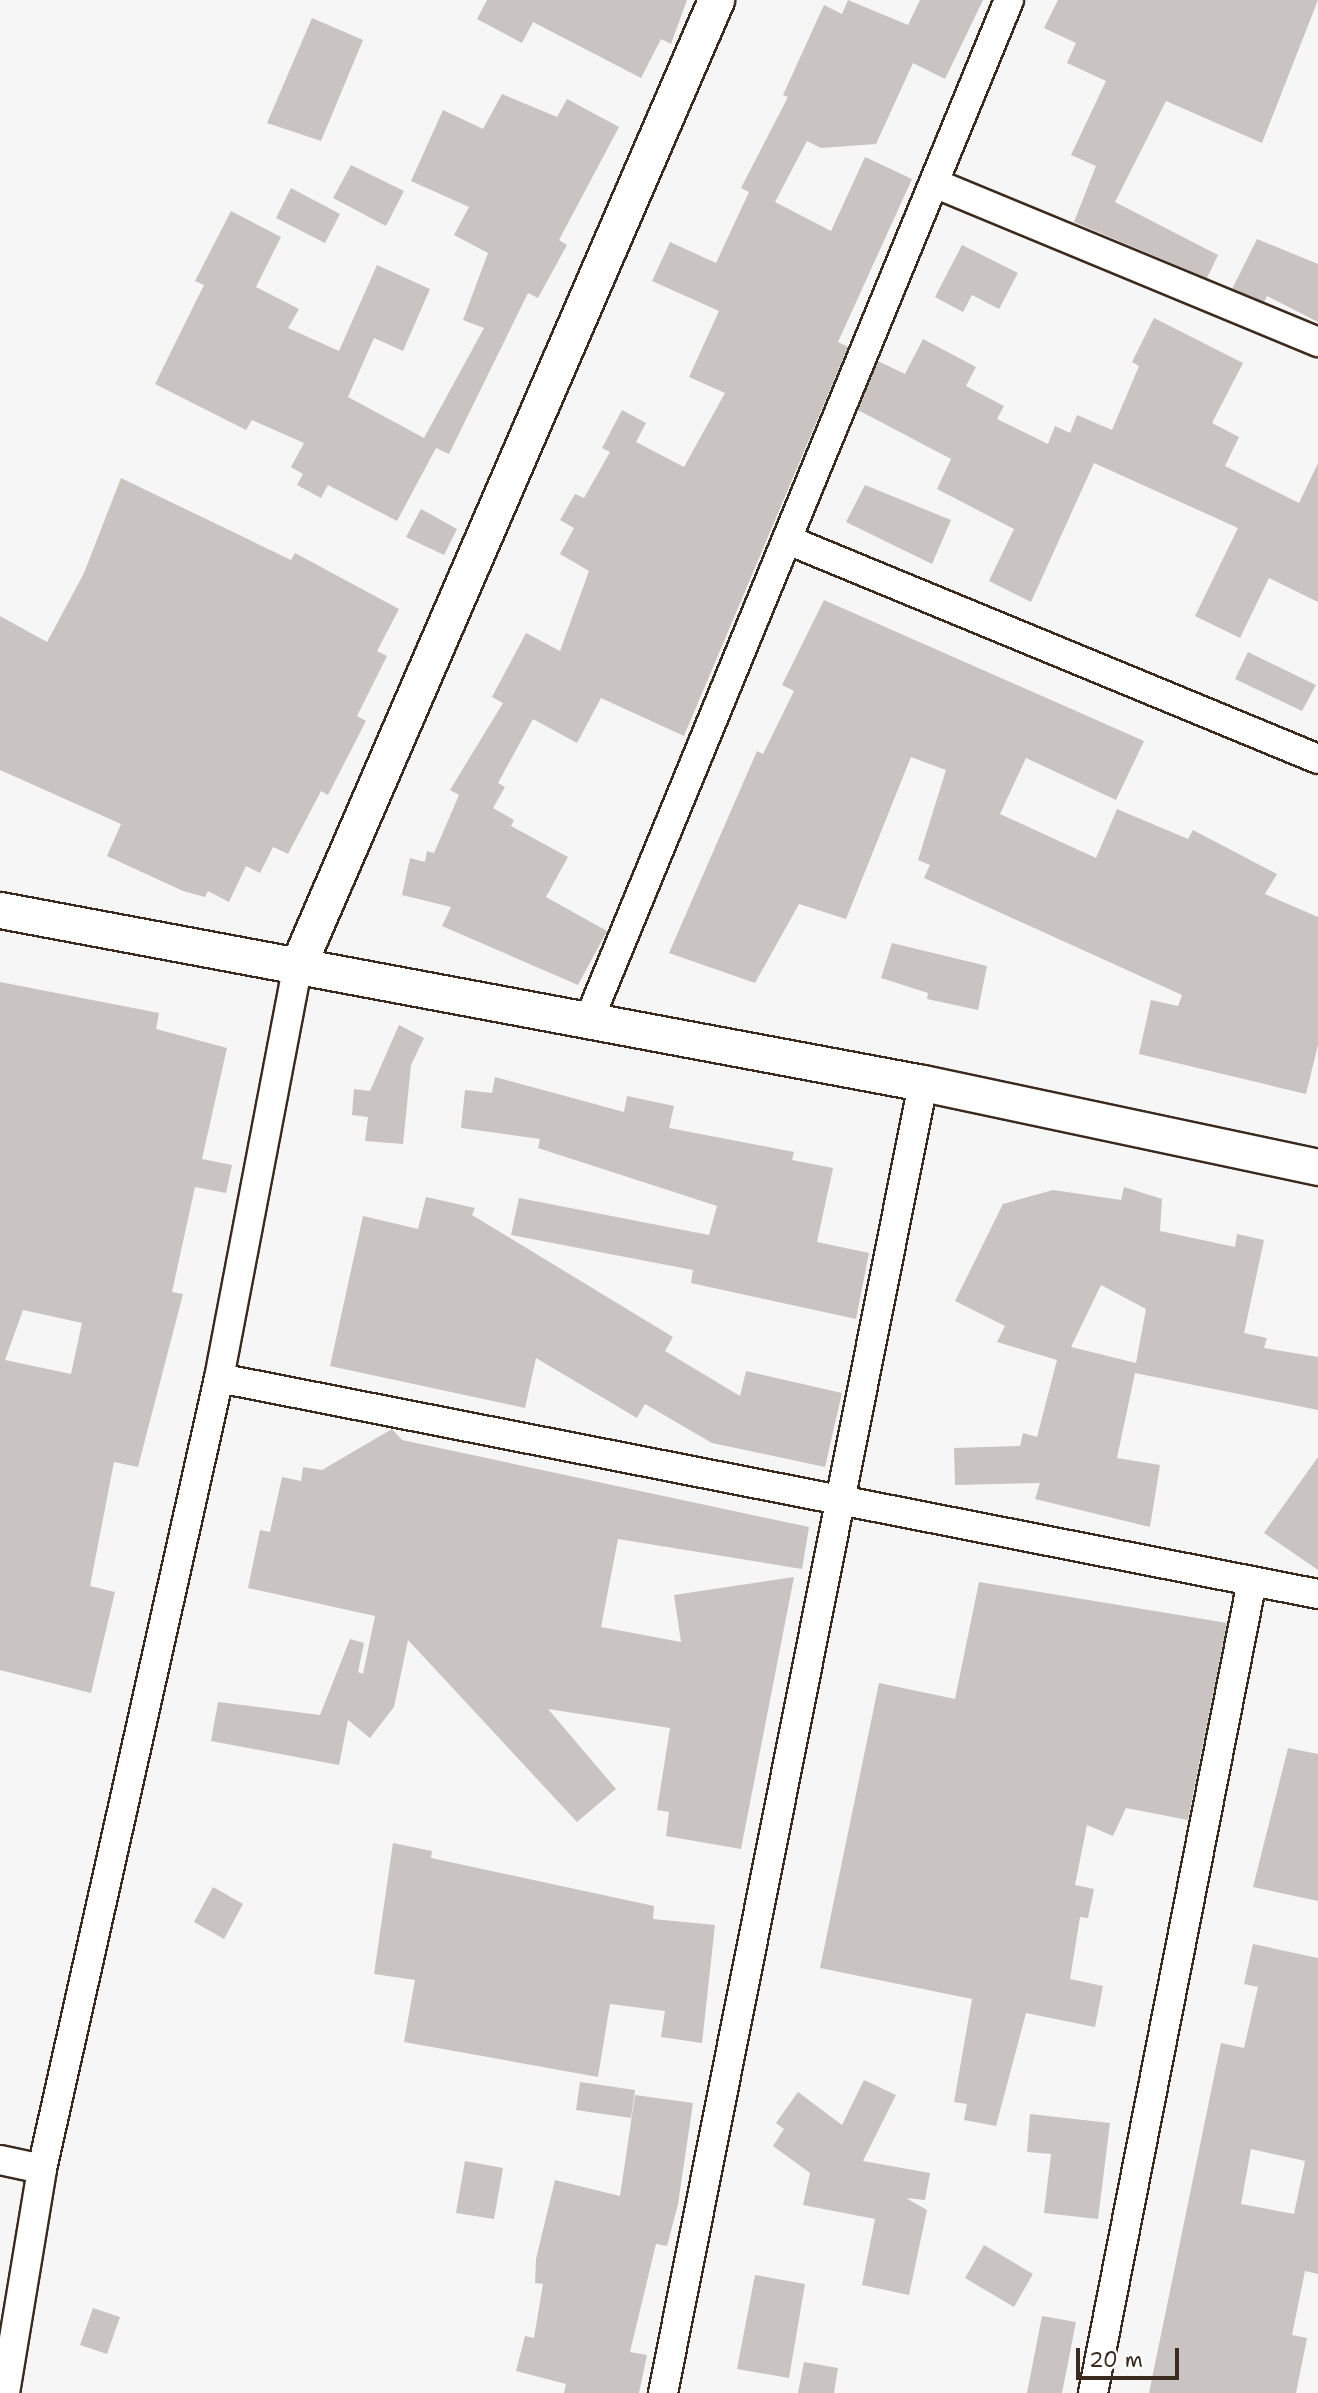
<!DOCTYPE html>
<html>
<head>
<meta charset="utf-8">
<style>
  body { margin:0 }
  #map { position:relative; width:1318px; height:2393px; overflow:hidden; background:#f7f6f6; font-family:"Shantell Sans",sans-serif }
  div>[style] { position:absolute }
  .building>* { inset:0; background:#c9c3c1 }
  .roads { filter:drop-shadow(2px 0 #3b2a1e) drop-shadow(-2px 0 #3b2a1e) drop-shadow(0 2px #3b2a1e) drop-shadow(0 -2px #3b2a1e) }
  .minor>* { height:28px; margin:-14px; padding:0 14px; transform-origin:14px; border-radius:14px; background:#fff }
  .tertiary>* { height:35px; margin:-17.5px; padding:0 17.5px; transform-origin:17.5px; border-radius:17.5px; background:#fff }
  span { translate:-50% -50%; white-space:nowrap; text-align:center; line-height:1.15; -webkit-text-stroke:5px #fff; paint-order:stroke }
  .scale { position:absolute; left:1076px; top:2348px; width:103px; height:32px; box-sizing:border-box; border:4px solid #3b2a1e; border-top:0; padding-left:9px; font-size:21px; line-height:24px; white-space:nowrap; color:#3b2a1e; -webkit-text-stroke:5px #fff; paint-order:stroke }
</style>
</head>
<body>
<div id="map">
  <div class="building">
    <i style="clip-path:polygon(487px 0,687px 0,671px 44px,661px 39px,641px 78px,533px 22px,522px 43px,477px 19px)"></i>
    <i style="clip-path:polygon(848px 0,908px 25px,920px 0,983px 0,945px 79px,913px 63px,876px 144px,821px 148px,807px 141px,775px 202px,831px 231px,865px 157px,912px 179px,838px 342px,848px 347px,684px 736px,601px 698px,577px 743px,533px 719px,498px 783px,505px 787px,493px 808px,514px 820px,511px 826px,568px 857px,546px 897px,607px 931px,578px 985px,442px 926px,451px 907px,402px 895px,410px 858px,425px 862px,427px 851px,434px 853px,459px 795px,450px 790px,503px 703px,492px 697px,526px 633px,560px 651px,589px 571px,560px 554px,574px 528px,560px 520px,575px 494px,584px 498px,610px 452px,602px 448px,622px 410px,646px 423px,636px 442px,684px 467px,725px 393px,689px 377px,719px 311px,652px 281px,670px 242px,716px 263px,749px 192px,741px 188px,788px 97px,783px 95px,824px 5px,842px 14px)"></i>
    <i style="clip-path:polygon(1058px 0,1318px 0,1262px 143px,1166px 101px,1115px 202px,1218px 255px,1207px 278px,1074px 222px,1096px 166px,1071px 155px,1106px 81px,1067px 63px,1076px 43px,1044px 28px)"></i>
    <i style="clip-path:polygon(312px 18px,363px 40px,321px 141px,267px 123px)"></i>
    <i style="clip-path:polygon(502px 94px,557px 117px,567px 99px,619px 127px,559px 240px,567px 245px,538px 298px,528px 293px,449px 454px,436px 448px,397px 521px,328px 485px,321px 498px,297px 485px,303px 474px,291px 467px,304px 443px,252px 420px,246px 430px,155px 384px,204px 285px,195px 281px,231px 211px,281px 237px,256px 287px,299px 309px,288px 328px,339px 351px,377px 265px,430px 289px,403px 351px,374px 338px,348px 397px,424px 438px,484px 328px,463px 320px,488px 253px,454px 235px,469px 207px,411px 181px,443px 110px,483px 129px)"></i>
    <i style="clip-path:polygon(351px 165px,404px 191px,386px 226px,333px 198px)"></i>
    <i style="clip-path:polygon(291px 188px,340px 214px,325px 243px,276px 218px)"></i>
    <i style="clip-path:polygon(1257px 239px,1318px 264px,1318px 322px,1267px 296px,1264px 302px,1232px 289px)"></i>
    <i style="clip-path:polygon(962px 245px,1018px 273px,999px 309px,972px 295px,963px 312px,935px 297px)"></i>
    <i style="clip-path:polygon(1154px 318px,1243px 363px,1212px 423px,1239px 437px,1225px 466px,1299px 503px,1318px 463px,1318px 602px,1269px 578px,1240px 638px,1195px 616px,1238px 528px,1094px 463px,1031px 602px,989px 581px,1014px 529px,937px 489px,951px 459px,858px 410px,878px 361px,905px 374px,923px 339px,976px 367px,966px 386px,1004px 406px,997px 419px,1048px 444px,1055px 426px,1070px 433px,1077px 415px,1112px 430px,1139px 366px,1132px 362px)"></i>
    <i style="clip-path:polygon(121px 478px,291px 560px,295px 553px,399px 609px,377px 651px,387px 656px,357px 716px,366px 721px,328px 795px,321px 791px,288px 854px,273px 847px,260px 873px,246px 866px,229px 902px,208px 891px,205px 897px,183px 891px,107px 856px,121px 824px,0 770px,0 616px,47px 642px,84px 573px)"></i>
    <i style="clip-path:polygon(865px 485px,951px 520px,932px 564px,846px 522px)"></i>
    <i style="clip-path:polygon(421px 509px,457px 529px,444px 555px,406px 537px)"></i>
    <i style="clip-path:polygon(824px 600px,1144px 741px,1116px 800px,1026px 758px,1000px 814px,1096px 858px,1117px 809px,1188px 839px,1193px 830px,1277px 874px,1265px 894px,1318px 917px,1318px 1045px,1306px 1094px,1139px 1054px,1151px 1000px,1178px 1006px,1182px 995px,924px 878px,930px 865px,918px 860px,946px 770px,911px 757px,846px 919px,799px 904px,755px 983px,669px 953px,757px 751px,763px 754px,794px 691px,782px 685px)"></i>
    <i style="clip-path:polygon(1248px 652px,1316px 685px,1302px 711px,1235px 679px)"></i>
    <i style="clip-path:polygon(892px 943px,987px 966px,978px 1010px,927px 999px,928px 993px,881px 978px)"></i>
    <i style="clip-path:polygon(evenodd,0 982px,159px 1013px,156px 1029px,227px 1048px,202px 1159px,232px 1165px,226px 1193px,195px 1187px,172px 1292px,183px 1294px,138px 1467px,114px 1462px,90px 1586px,115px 1592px,91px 1693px,0 1670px,0 982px,23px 1310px,82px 1323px,71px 1374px,5px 1360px,23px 1310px)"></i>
    <i style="clip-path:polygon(399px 1025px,424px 1038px,411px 1065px,403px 1144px,365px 1141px,368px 1117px,352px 1115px,354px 1089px,370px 1091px)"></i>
    <i style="clip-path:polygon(495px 1077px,624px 1112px,627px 1096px,674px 1106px,669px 1128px,794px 1152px,792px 1160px,833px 1168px,817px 1242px,869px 1253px,856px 1319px,691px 1283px,693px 1270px,511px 1235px,519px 1198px,709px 1235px,717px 1206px,538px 1148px,540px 1139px,461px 1128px,465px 1090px,492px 1093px)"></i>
    <i style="clip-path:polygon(evenodd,1124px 1187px,1162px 1199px,1160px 1231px,1235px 1247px,1237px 1234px,1264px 1240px,1244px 1333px,1267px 1338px,1264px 1348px,1318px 1357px,1318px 1410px,1135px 1373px,1117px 1458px,1160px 1465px,1150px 1527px,1035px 1499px,1040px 1483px,955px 1485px,954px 1448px,1020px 1446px,1023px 1433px,1037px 1437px,1057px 1360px,997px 1342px,1005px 1326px,955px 1301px,1003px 1204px,1053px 1190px,1121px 1200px,1124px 1187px,1101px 1285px,1146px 1309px,1136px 1363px,1071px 1347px,1101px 1285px)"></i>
    <i style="clip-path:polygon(426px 1197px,475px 1208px,472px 1215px,673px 1337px,665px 1351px,740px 1396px,746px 1371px,842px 1393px,825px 1467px,712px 1443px,645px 1404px,637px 1418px,536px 1358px,525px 1408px,330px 1366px,363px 1216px,418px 1229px)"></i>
    <i style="clip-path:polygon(392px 1429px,402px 1440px,809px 1527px,802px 1569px,618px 1539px,601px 1627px,681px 1642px,674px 1595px,794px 1577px,741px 1849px,666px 1836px,669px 1812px,657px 1810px,670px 1728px,548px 1709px,616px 1789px,577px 1822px,408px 1640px,394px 1707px,370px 1738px,348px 1720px,339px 1765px,211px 1741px,218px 1702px,320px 1715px,350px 1639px,364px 1643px,358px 1672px,363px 1674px,375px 1616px,248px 1588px,260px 1530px,270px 1532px,282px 1477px,301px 1481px,303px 1467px,322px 1470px)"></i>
    <i style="clip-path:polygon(1318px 1457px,1318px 1570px,1264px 1533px)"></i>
    <i style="clip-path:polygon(979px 1582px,1227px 1623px,1188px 1820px,1126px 1808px,1113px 1836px,1087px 1825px,1075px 1885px,1094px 1889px,1088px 1918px,1080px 1917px,1070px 1979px,1103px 1986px,1095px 2027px,1026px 2013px,996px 2126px,964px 2120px,967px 2104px,954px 2102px,972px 1999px,820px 1968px,879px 1683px,955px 1699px)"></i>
    <i style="clip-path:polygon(1288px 1748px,1318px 1754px,1318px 1901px,1253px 1887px)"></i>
    <i style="clip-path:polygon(393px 1843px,432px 1851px,431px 1858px,654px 1906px,653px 1919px,715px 1925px,702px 2043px,661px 2037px,665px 2011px,610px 2004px,598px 2077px,404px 2042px,415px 1980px,374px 1974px)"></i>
    <i style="clip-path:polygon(213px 1887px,243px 1904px,224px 1939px,194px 1922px)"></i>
    <i style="clip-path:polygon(evenodd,1253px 1944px,1318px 1958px,1318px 2274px,1305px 2271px,1292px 2335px,1307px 2338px,1296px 2393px,1149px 2393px,1221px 2043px,1244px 2048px,1258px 1987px,1244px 1984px,1253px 1944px,1251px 2149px,1305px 2161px,1294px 2214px,1241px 2204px,1251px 2149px)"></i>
    <i style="clip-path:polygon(864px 2080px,896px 2095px,863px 2161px,930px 2173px,925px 2200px,906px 2198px,927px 2210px,909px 2295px,862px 2285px,875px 2219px,803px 2205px,810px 2173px,773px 2146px,784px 2129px,776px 2123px,798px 2092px,842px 2125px)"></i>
    <i style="clip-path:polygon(580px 2082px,635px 2090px,631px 2118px,576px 2110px)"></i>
    <i style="clip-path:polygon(635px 2095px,693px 2103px,678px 2204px,667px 2246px,656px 2244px,630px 2352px,647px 2355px,639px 2393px,564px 2393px,566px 2384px,516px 2371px,525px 2336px,534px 2338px,543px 2284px,535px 2283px,536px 2259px,555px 2180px,620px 2196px)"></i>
    <i style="clip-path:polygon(1030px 2114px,1110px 2123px,1098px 2219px,1044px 2213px,1051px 2154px,1027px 2152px)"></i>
    <i style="clip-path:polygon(465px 2161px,503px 2168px,494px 2219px,456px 2213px)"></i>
    <i style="clip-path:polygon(984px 2245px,1033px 2274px,1014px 2307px,965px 2278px)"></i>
    <i style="clip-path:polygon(755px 2275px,805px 2284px,789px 2378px,737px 2369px)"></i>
    <i style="clip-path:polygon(93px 2308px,120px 2317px,107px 2354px,80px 2345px)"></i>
    <i style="clip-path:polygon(1042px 2316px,1076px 2322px,1062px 2393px,1027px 2393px)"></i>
    <i style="clip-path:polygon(804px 2362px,838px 2368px,834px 2393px,798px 2393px)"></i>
  </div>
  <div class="roads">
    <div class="minor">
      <i style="left:934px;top:183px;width:416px;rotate:22.5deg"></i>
      <i style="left:788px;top:540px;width:573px;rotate:22.45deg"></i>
      <i style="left:588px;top:1022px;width:1105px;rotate:-67.61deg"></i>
      <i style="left:219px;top:1378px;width:1120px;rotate:11.12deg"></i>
      <i style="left:0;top:2160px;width:43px;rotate:12.1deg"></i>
      <i style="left:5px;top:2393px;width:227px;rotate:-80.6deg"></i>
      <i style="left:42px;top:2169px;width:811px;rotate:-77.39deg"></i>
      <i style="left:219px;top:1378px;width:420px;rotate:-79.2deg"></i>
      <i style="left:663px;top:2393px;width:1336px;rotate:-78.77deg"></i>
      <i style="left:1093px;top:2393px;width:827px;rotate:-78.92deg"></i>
    </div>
    <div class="tertiary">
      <i style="left:0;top:910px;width:939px;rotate:10.62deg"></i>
      <i style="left:923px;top:1083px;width:404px;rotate:12deg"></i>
      <i style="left:298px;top:965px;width:1052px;rotate:-66.58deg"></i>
    </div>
  </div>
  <div class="scale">20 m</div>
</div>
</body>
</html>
